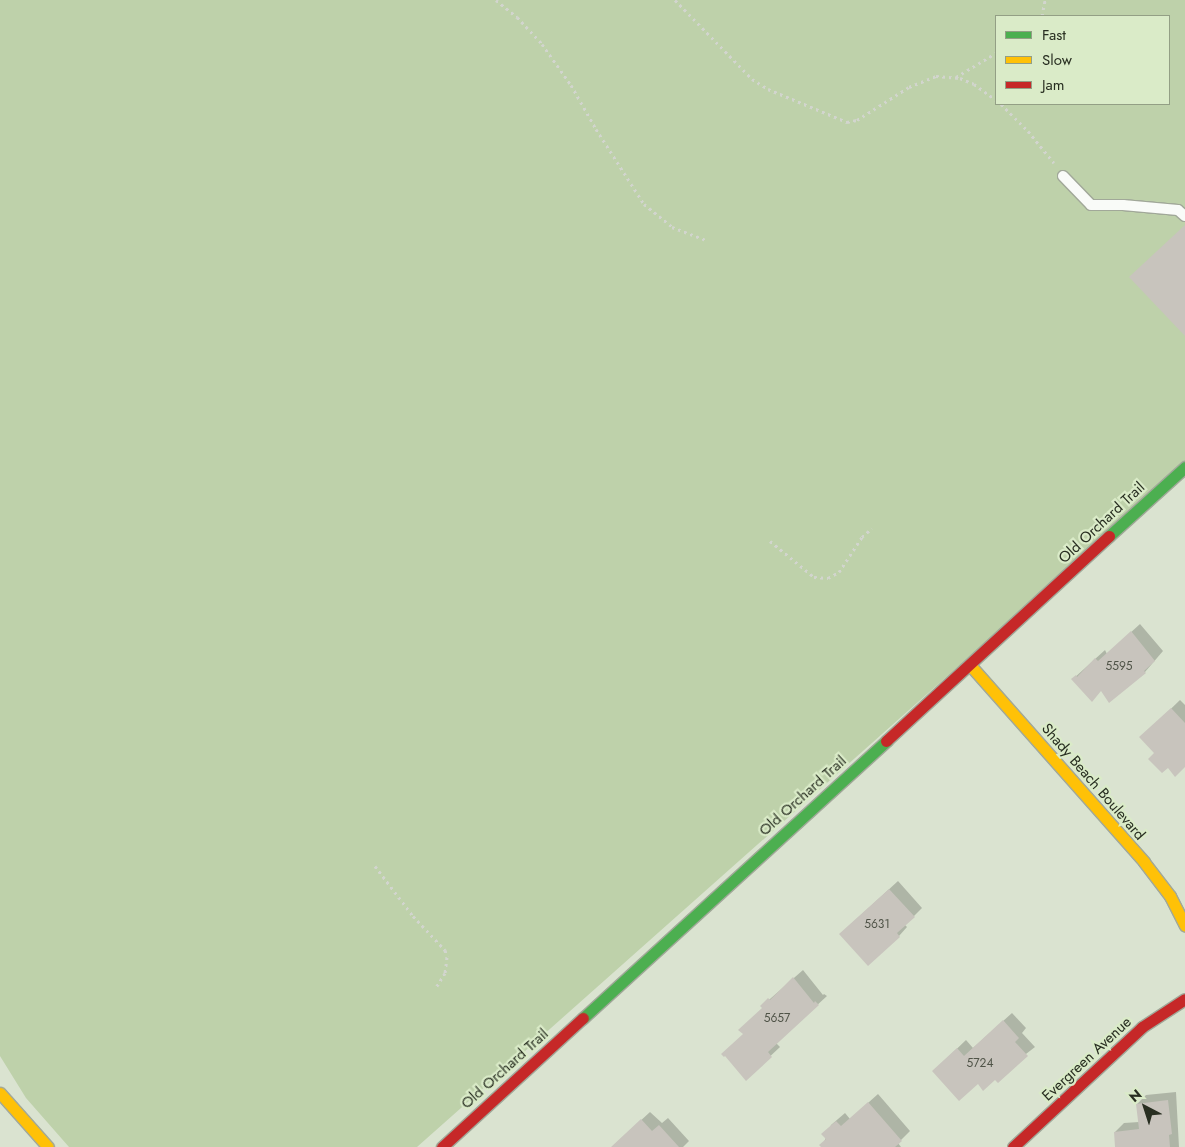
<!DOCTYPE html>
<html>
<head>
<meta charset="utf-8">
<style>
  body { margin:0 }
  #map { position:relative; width:1185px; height:1147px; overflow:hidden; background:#dae3d0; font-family:Jost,sans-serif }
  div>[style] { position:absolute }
  .green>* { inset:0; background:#bed1aa }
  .shadow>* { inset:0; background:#0003 }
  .building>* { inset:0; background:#c8c4bd }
  .path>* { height:3px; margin-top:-1.5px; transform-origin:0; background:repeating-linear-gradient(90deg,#d2d5ce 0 2.5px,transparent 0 6.5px) }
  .roads { filter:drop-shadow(1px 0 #a1a899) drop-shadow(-1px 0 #a1a899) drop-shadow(0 1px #a1a899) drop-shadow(0 -1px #a1a899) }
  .lane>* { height:10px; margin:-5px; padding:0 5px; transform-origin:5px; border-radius:5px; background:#f9fbf8 }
  .fast>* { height:11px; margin:-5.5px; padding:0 5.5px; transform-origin:5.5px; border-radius:5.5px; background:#4caf50 }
  .slow>* { height:11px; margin:-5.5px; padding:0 5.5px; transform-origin:5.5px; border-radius:5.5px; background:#ffc107 }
  .jam>* { height:11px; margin:-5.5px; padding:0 5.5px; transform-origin:5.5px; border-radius:5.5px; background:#c62828 }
  span { translate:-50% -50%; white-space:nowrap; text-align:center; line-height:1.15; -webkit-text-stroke:4.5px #daebc8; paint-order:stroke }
  .number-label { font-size:12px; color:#505448 }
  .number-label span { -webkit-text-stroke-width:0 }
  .street-label { font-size:15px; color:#282e21 }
  .legend { position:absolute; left:995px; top:15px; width:175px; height:90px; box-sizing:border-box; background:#daebc8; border:1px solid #939f85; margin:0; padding:6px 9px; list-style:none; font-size:15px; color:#282e21 }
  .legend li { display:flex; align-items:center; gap:10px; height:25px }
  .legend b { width:25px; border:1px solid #939f85 }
  .north { position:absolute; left:1120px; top:1082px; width:50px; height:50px; -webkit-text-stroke:4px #daebc8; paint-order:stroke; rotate:320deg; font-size:14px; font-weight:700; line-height:20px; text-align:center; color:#282e21 }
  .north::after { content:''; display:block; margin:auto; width:18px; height:22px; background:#282e21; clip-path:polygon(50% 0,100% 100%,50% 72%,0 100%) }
</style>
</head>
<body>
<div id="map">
  <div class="green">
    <i style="clip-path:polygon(evenodd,0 0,1185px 0,1185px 465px,417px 1147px,69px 1147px,26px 1098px,0 1056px,0 0,996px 16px,1169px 16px,1169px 104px,996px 104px,996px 16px)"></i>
  </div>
  <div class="shadow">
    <i style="clip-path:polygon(1140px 624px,1163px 651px,1145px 672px,1109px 701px,1102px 690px,1073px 679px,1105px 650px,1107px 654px)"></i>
    <i style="clip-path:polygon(1180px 700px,1185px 705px,1185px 766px,1156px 753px,1150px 729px)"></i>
    <i style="clip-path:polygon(898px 881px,922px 908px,905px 925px,907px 927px,899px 936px,849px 926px)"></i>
    <i style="clip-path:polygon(803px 970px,823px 995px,824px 994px,827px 996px,776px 1043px,780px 1047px,746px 1079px,744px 1034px,763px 1008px,762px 1006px)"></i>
    <i style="clip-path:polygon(1012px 1013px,1026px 1028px,1022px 1033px,1035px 1047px,995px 1078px,978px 1082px,942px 1063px,966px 1040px,973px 1048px)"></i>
    <i style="clip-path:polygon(1176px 1092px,1179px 1147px,1117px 1147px,1115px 1132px,1124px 1123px,1139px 1122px,1137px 1104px,1146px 1095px)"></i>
    <i style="clip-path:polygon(878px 1094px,910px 1131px,898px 1143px,901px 1147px,822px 1147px,831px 1125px,845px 1113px,850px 1119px)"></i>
    <i style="clip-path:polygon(650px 1112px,662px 1123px,668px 1118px,689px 1141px,683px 1147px,612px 1147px)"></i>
  </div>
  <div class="building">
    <i style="clip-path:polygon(1185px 225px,1185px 336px,1129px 277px)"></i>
    <i style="clip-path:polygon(1131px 631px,1155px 661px,1144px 671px,1146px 673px,1109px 703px,1101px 691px,1092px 702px,1071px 679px,1076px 675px,1077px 677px,1095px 658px,1098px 661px)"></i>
    <i style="clip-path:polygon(1171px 708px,1185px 723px,1185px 767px,1175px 777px,1168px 768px,1162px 773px,1148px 759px,1154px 753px,1139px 737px)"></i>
    <i style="clip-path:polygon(889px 889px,915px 917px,897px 933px,900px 937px,868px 966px,839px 934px)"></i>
    <i style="clip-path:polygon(793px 977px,814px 1003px,815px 1001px,819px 1005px,768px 1052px,772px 1057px,746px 1081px,725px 1056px,724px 1057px,721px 1054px,743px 1034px,738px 1030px,762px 1008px,760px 1006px,768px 998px,770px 1000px)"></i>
    <i style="clip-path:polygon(1003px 1020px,1019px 1038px,1015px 1042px,1028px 1056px,998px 1083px,995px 1080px,983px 1091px,978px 1084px,959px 1101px,932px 1071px,957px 1048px,964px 1056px)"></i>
    <i style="clip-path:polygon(1168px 1100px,1172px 1134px,1169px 1135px,1170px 1147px,1115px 1147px,1114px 1132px,1139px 1129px,1136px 1104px)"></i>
    <i style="clip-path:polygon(868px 1102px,902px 1141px,895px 1147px,821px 1147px,819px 1145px,826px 1139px,821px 1134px,836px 1121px,841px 1126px)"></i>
    <i style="clip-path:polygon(641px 1119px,652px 1131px,659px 1125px,679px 1147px,611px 1147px)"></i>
  </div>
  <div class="path">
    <i style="left:496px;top:0;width:27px;rotate:39deg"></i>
    <i style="left:517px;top:17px;width:37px;rotate:47deg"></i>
    <i style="left:542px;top:44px;width:50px;rotate:54.7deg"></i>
    <i style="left:571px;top:85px;width:51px;rotate:60.4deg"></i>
    <i style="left:596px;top:129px;width:89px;rotate:57.4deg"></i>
    <i style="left:644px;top:204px;width:36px;rotate:39deg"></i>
    <i style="left:672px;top:227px;width:36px;rotate:21deg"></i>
    <i style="left:675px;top:0;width:110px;rotate:45.7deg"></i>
    <i style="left:752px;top:79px;width:19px;rotate:32deg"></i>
    <i style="left:768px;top:89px;width:86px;rotate:22.7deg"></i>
    <i style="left:847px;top:122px;width:10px;rotate:-11deg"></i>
    <i style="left:857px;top:120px;width:62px;rotate:-32.4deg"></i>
    <i style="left:909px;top:87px;width:29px;rotate:-22deg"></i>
    <i style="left:936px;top:76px;width:24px;rotate:5deg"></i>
    <i style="left:960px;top:78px;width:15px;rotate:23deg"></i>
    <i style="left:974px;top:84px;width:27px;rotate:36deg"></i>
    <i style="left:1042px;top:16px;width:16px;rotate:-79deg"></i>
    <i style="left:956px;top:77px;width:47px;rotate:-31deg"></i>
    <i style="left:1001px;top:104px;width:38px;rotate:45deg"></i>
    <i style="left:1028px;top:131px;width:41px;rotate:50.9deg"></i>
    <i style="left:770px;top:541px;width:57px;rotate:39.3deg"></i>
    <i style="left:814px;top:577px;width:14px;rotate:4deg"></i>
    <i style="left:828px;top:578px;width:13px;rotate:-29deg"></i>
    <i style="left:839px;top:572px;width:42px;rotate:-56.7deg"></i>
    <i style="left:862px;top:537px;width:13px;rotate:-42deg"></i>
    <i style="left:375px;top:866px;width:63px;rotate:52.8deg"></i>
    <i style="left:413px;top:916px;width:47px;rotate:46.7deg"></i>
    <i style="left:445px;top:950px;width:7px;rotate:74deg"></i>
    <i style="left:447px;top:957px;width:16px;rotate:97deg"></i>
    <i style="left:445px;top:973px;width:19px;rotate:122deg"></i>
  </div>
  <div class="roads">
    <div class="lane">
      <i style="left:1063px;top:176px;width:40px;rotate:46deg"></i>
      <i style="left:1091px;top:205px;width:32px"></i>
      <i style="left:1123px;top:205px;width:55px;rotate:5.2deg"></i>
      <i style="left:1178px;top:210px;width:9px;rotate:41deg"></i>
    </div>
    <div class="fast">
      <i style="left:1109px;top:536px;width:103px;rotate:-42.2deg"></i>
      <i style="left:583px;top:1018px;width:411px;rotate:-42.4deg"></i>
    </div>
    <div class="slow">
      <i style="left:970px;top:665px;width:263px;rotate:48.5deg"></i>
      <i style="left:1144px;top:862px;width:43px;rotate:52.6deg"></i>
      <i style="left:1170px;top:896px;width:33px;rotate:63deg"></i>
      <i style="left:0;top:1093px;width:72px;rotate:48.4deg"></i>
    </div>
    <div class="jam">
      <i style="left:886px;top:741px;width:303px;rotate:-42.6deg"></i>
      <i style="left:442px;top:1147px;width:191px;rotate:-42.5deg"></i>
      <i style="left:1013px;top:1147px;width:176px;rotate:-42.9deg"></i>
      <i style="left:1142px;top:1027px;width:51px;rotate:-33.1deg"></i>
    </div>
  </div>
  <div class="number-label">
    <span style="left:1119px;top:667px">5595</span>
    <span style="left:877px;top:925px">5631</span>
    <span style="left:777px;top:1019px">5657</span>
    <span style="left:980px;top:1064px">5724</span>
  </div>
  <div class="street-label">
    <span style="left:1102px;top:523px;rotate:-43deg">Old Orchard Trail</span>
    <span style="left:1093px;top:782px;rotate:49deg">Shady Beach Boulevard</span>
    <span style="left:803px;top:796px;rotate:-42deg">Old Orchard Trail</span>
    <span style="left:1087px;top:1059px;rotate:-43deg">Evergreen Avenue</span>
    <span style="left:505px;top:1069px;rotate:-42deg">Old Orchard Trail</span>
  </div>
  <ul class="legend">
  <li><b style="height:6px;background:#4caf50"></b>Fast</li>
  <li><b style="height:6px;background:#ffc107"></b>Slow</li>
  <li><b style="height:6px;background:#c62828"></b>Jam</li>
  </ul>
  <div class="north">N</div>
</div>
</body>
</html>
